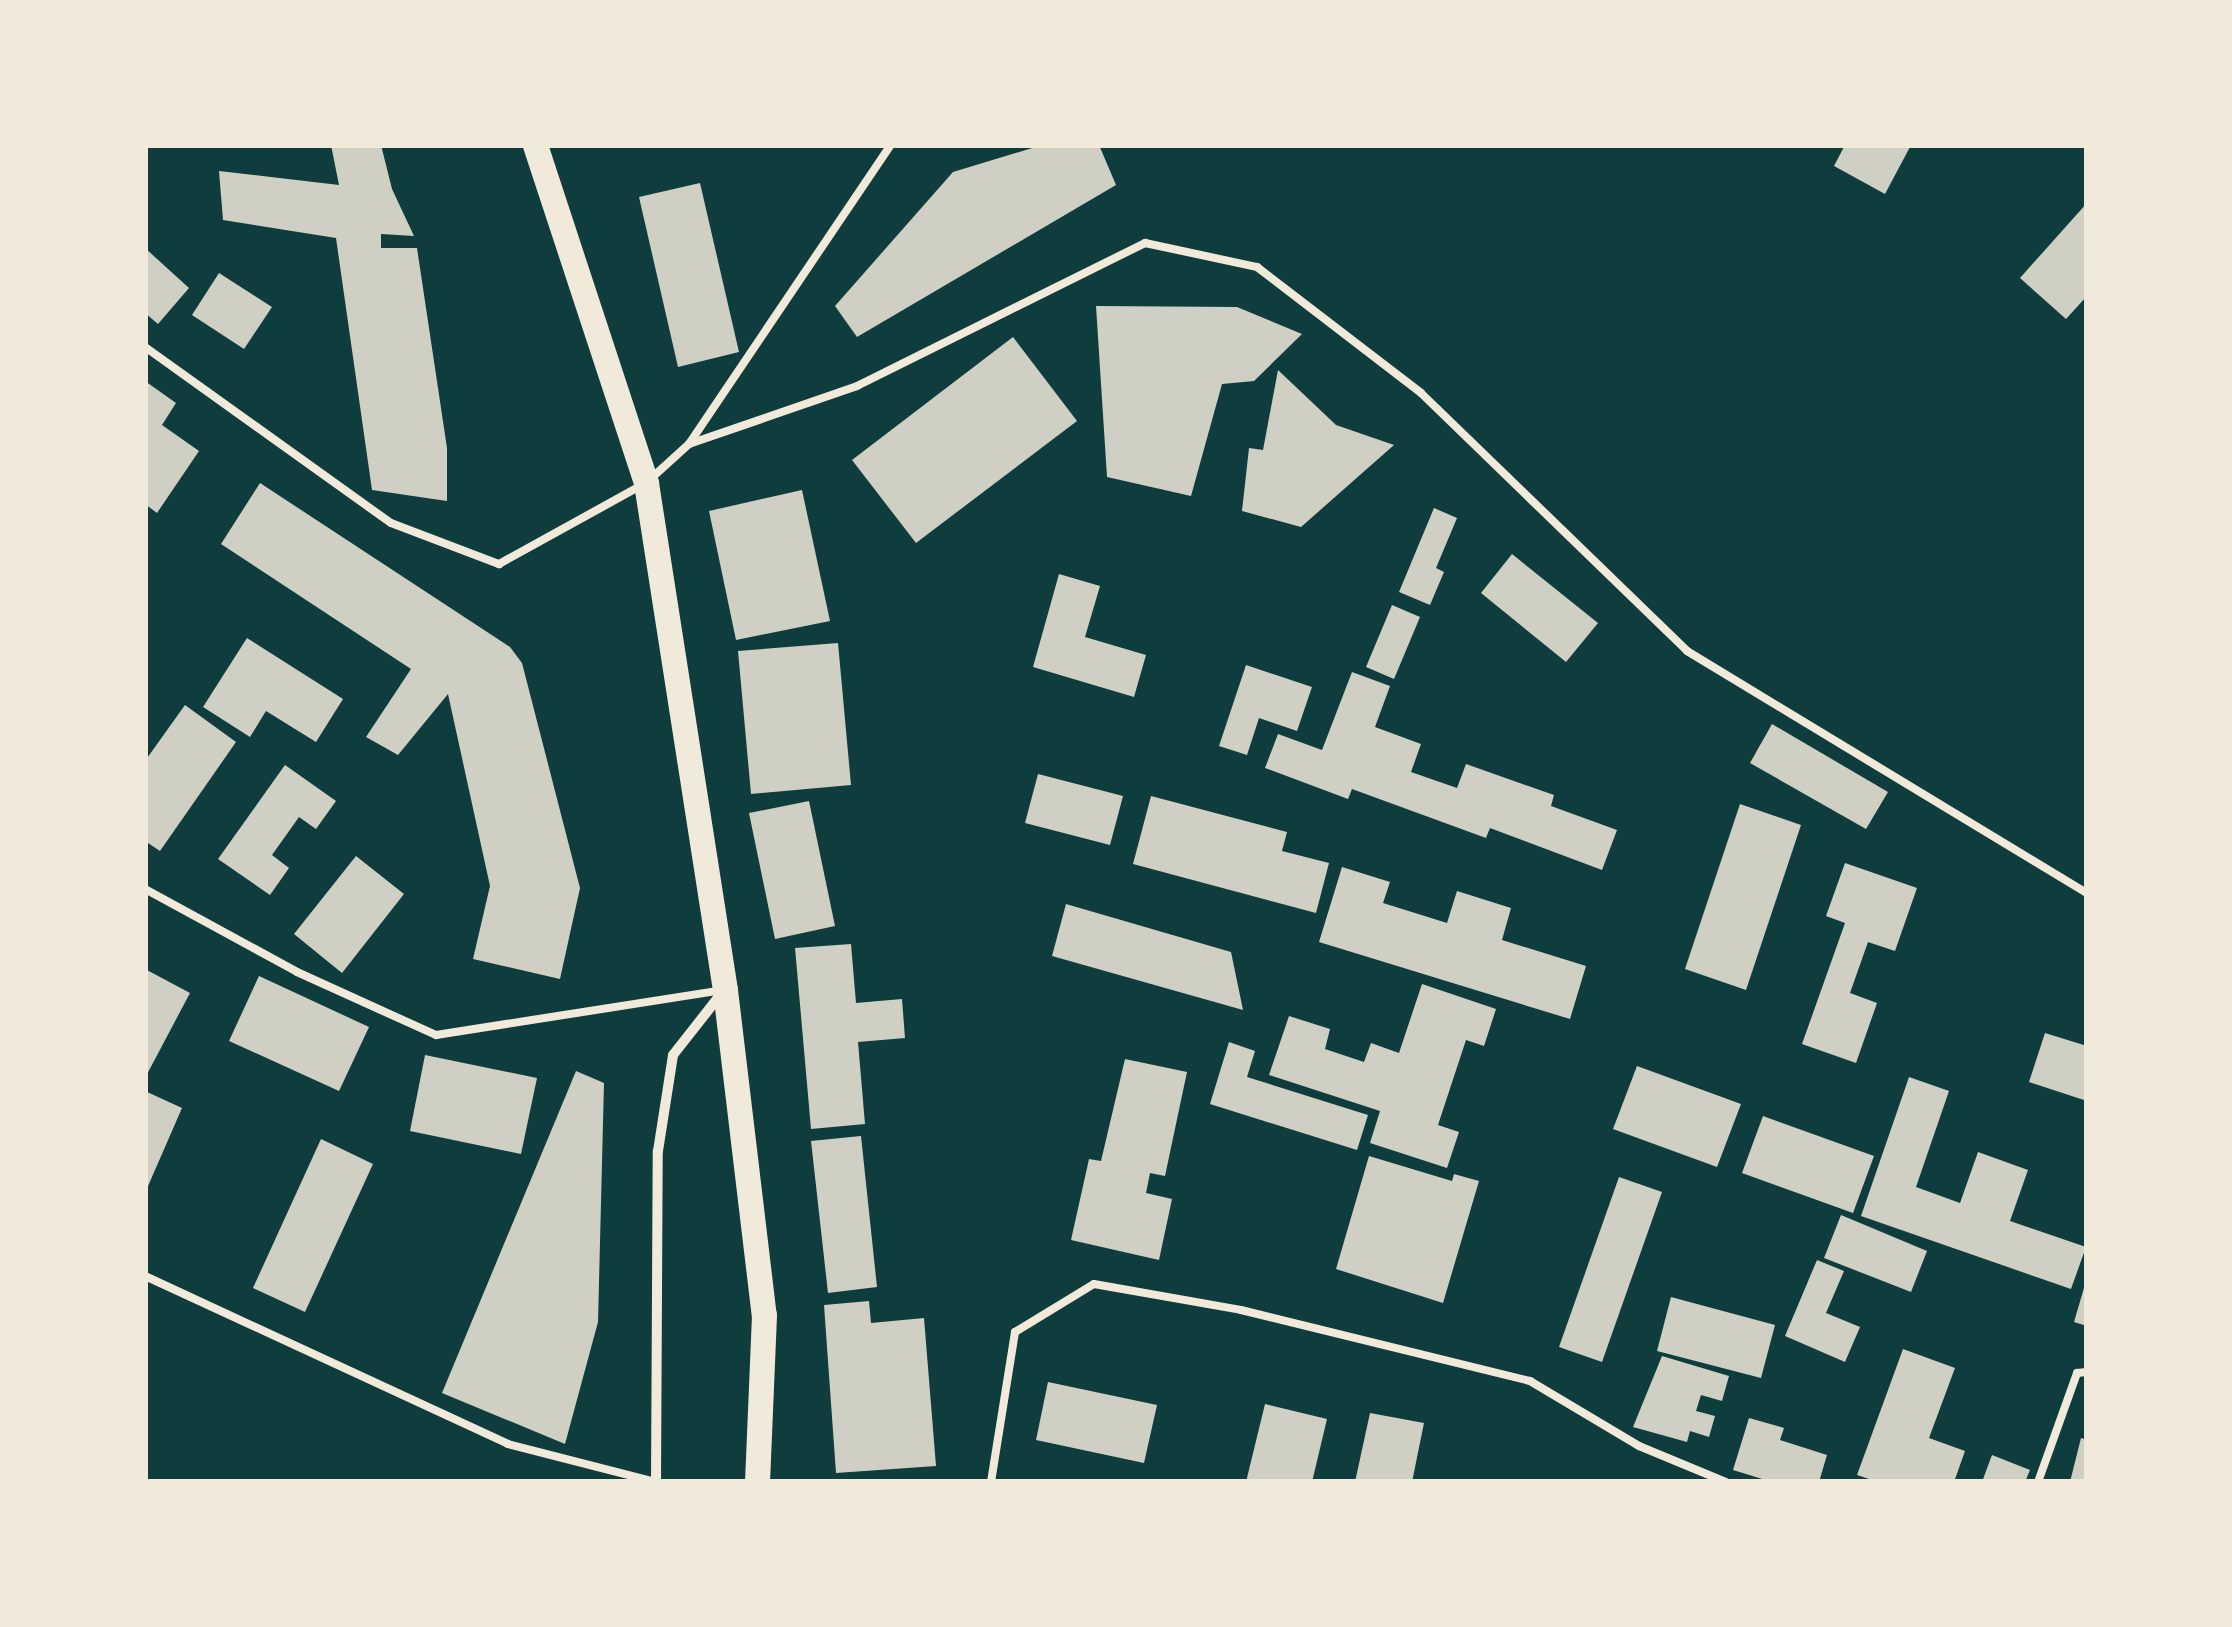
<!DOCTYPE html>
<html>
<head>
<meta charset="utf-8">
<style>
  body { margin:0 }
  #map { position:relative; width:2232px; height:1627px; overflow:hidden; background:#0f3d3e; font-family:Roboto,sans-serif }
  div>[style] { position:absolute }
  .building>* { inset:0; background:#cfcfc3 }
  .service>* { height:8px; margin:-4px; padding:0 4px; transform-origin:4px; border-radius:4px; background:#f1e9da }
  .minor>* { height:10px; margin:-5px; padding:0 5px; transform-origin:5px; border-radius:5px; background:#f1e9da }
  .primary>* { height:25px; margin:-12.5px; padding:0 12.5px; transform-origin:12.5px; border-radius:12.5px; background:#f1e9da }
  span { translate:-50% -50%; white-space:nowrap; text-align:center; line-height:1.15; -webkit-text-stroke:9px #f1e9da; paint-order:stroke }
  .frame { position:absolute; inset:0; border:148px solid #f1e9da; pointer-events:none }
</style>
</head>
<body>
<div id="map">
  <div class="building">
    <i style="clip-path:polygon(331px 145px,381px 145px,392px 189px,414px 236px,381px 234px,381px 248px,417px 248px,447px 448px,447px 501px,372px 490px,336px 238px,223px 220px,219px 171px,339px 185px)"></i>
    <i style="clip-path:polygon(1042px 145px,1099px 145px,1116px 185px,857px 337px,835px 306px,953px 172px)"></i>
    <i style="clip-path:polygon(1845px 145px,1911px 145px,1885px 194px,1834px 166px)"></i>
    <i style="clip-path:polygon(700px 183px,739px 352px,678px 367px,639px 197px)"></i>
    <i style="clip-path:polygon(2087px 203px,2087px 296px,2066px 319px,2020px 278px)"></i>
    <i style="clip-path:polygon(145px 248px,189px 288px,158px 324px,145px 313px)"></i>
    <i style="clip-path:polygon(219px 273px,272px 307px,244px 349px,192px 315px)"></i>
    <i style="clip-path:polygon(1096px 306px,1237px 307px,1302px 334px,1254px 381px,1222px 384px,1191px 496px,1107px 477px)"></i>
    <i style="clip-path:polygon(1013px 337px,1077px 421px,916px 543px,852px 460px)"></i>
    <i style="clip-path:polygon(1278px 370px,1336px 425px,1394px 445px,1301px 527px,1242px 511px,1249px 448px,1263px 450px)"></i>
    <i style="clip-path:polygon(145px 381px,176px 403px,162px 425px,199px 451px,157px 513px,145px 504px)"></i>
    <i style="clip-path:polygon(260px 483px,510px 647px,522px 663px,580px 888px,560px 979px,473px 959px,490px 886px,448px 694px,398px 755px,366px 737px,411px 669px,221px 544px)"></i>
    <i style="clip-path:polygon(802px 490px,830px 621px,736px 640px,709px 511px)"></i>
    <i style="clip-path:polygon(1434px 508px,1457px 518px,1436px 568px,1444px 572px,1430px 605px,1399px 592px)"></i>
    <i style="clip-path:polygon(1512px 554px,1598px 623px,1566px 662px,1481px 593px)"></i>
    <i style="clip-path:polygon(1059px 574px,1100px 586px,1085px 637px,1146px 655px,1134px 697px,1033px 667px)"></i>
    <i style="clip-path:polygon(1392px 605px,1420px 617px,1394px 679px,1366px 667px)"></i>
    <i style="clip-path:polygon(247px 638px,343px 699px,316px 742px,266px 711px,250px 737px,203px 707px)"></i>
    <i style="clip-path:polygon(838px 643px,851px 785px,751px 794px,738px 651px)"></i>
    <i style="clip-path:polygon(1246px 665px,1312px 687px,1297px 731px,1259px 718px,1247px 755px,1219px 746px)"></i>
    <i style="clip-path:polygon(1352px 672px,1390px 686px,1375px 727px,1421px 744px,1411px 772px,1457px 788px,1466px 764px,1554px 795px,1551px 806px,1617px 830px,1602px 870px,1490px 828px,1486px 838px,1352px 789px,1348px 799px,1265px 768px,1278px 734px,1322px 750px)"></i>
    <i style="clip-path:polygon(185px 705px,236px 742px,160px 851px,145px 841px,145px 761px)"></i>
    <i style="clip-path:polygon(1772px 724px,1888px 792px,1866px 829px,1750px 763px)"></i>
    <i style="clip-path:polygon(285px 765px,336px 801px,316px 829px,299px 817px,272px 855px,289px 868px,270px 895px,218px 859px)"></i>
    <i style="clip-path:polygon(1038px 774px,1123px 796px,1110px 845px,1025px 823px)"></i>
    <i style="clip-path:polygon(1151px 796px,1287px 832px,1282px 851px,1329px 863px,1316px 913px,1133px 864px)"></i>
    <i style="clip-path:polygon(809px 801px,835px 926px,775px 939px,749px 813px)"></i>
    <i style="clip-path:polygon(1740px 804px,1801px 825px,1746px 990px,1685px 969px)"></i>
    <i style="clip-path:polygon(356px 856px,404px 894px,342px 973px,294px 934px)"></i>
    <i style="clip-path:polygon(1845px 863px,1917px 888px,1895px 951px,1868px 942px,1850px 993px,1877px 1003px,1856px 1063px,1802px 1044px,1845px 923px,1826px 916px)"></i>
    <i style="clip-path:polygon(1342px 867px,1390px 882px,1383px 903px,1447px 923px,1457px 891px,1511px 908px,1502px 940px,1586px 966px,1570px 1019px,1319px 942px)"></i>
    <i style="clip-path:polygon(1066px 904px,1231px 952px,1243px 1010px,1052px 956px)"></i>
    <i style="clip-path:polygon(851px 944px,856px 1003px,902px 999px,905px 1038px,858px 1042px,865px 1124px,811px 1129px,795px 948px)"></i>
    <i style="clip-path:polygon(145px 969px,190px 993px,145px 1078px)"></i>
    <i style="clip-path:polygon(259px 976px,369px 1027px,339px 1091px,229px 1041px)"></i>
    <i style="clip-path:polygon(1422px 984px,1496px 1009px,1484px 1046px,1466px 1040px,1438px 1125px,1459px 1132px,1447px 1168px,1370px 1143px,1380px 1111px,1269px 1075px,1289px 1016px,1330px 1029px,1325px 1049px,1364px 1062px,1371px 1043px,1399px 1053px)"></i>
    <i style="clip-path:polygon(2045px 1033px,2087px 1046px,2087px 1101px,2029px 1082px)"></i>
    <i style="clip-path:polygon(1229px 1042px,1255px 1051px,1247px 1077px,1368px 1115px,1357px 1150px,1210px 1104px)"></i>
    <i style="clip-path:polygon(425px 1055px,537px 1078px,521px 1154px,410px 1131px)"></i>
    <i style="clip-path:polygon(1125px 1059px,1187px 1072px,1165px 1176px,1150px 1173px,1146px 1193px,1172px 1199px,1159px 1260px,1071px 1240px,1089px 1159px,1101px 1161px)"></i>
    <i style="clip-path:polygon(1637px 1066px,1741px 1104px,1717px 1167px,1613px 1129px)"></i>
    <i style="clip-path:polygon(576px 1071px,604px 1083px,598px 1322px,565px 1444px,442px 1393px)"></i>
    <i style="clip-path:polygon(1909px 1077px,1949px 1091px,1916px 1187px,1960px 1203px,1978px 1152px,2028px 1170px,2010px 1221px,2086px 1247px,2071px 1289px,1861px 1216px)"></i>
    <i style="clip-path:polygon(145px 1091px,182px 1108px,145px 1193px)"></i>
    <i style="clip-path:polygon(1763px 1116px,1874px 1156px,1853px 1213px,1742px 1173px)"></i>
    <i style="clip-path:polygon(861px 1136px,877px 1287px,828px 1293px,811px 1141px)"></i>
    <i style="clip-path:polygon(321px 1139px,373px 1164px,305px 1312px,253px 1288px)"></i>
    <i style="clip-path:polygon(1369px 1156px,1452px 1181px,1454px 1174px,1479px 1181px,1443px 1303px,1336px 1269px)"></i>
    <i style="clip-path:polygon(1619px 1177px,1662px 1192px,1602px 1362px,1559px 1347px)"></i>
    <i style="clip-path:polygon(1841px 1215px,1927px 1251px,1911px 1292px,1824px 1258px)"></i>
    <i style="clip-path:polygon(1817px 1260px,1844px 1271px,1826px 1313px,1860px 1327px,1845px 1362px,1785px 1336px)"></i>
    <i style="clip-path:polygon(2086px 1281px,2087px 1281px,2087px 1326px,2074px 1322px)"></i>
    <i style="clip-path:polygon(1671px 1297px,1775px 1325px,1761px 1378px,1657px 1351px)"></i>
    <i style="clip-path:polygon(869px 1301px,871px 1323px,924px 1318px,936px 1466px,836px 1473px,824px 1305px)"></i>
    <i style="clip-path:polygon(1903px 1349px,1955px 1368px,1929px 1438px,1965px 1451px,1954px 1482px,1878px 1482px,1857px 1475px)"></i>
    <i style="clip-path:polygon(1662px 1356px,1729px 1376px,1722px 1401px,1701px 1395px,1696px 1411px,1715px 1416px,1709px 1437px,1690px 1431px,1687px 1442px,1633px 1427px)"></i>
    <i style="clip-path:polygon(1048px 1382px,1157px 1405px,1144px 1463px,1036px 1440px)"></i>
    <i style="clip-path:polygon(1265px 1404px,1327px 1419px,1312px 1482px,1246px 1482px)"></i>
    <i style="clip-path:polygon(1370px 1413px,1424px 1423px,1412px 1482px,1355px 1482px)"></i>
    <i style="clip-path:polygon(1749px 1418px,1784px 1428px,1780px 1440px,1827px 1455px,1819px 1482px,1772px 1482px,1733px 1470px)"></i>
    <i style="clip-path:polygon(2081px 1438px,2087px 1440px,2087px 1482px,2070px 1482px)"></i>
    <i style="clip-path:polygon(1992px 1455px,2030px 1470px,2025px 1482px,1982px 1482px)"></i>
  </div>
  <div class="service">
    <i style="left:145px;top:347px;width:302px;rotate:35.6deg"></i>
    <i style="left:391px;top:523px;width:116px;rotate:20.8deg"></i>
    <i style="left:499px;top:564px;width:168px;rotate:-28.9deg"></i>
    <i style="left:646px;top:483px;width:58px;rotate:-42.2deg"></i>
    <i style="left:689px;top:444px;width:361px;rotate:-56deg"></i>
    <i style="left:689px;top:444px;width:178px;rotate:-19deg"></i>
    <i style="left:857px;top:386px;width:322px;rotate:-26.4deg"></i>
    <i style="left:1145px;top:243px;width:115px;rotate:12.1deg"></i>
    <i style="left:1257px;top:267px;width:207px;rotate:37.5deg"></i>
    <i style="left:1421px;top:393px;width:371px;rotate:44.1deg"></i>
    <i style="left:1687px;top:651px;width:468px;rotate:31.2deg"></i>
    <i style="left:145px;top:889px;width:173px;rotate:28.6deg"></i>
    <i style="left:297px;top:972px;width:153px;rotate:24.4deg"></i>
    <i style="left:436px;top:1035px;width:290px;rotate:-8.9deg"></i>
    <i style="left:145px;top:1276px;width:400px;rotate:24.8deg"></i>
    <i style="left:508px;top:1444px;width:153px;rotate:14.4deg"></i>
    <i style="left:991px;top:1482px;width:152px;rotate:-80.9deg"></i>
    <i style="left:1015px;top:1332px;width:92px;rotate:-31.3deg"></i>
    <i style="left:1094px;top:1284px;width:149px;rotate:10deg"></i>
    <i style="left:1241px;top:1310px;width:298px;rotate:13.8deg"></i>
    <i style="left:1530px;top:1381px;width:127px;rotate:30.8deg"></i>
    <i style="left:1639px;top:1446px;width:94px;rotate:22.5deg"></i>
    <i style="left:2038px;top:1482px;width:116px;rotate:-70.3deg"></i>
    <i style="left:2077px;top:1373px;width:10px;rotate:-6deg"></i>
  </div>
  <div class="minor">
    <i style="left:656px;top:1482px;width:331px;rotate:-89.7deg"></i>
    <i style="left:658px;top:1151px;width:97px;rotate:-81.1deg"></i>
    <i style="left:673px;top:1055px;width:78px;rotate:-51.8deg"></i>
  </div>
  <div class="primary">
    <i style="left:535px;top:145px;width:356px;rotate:71.8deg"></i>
    <i style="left:646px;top:483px;width:513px;rotate:81.14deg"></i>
    <i style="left:725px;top:990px;width:327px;rotate:83.2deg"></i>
    <i style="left:764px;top:1315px;width:167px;rotate:92.4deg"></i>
  </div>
  <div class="frame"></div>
</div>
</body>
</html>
